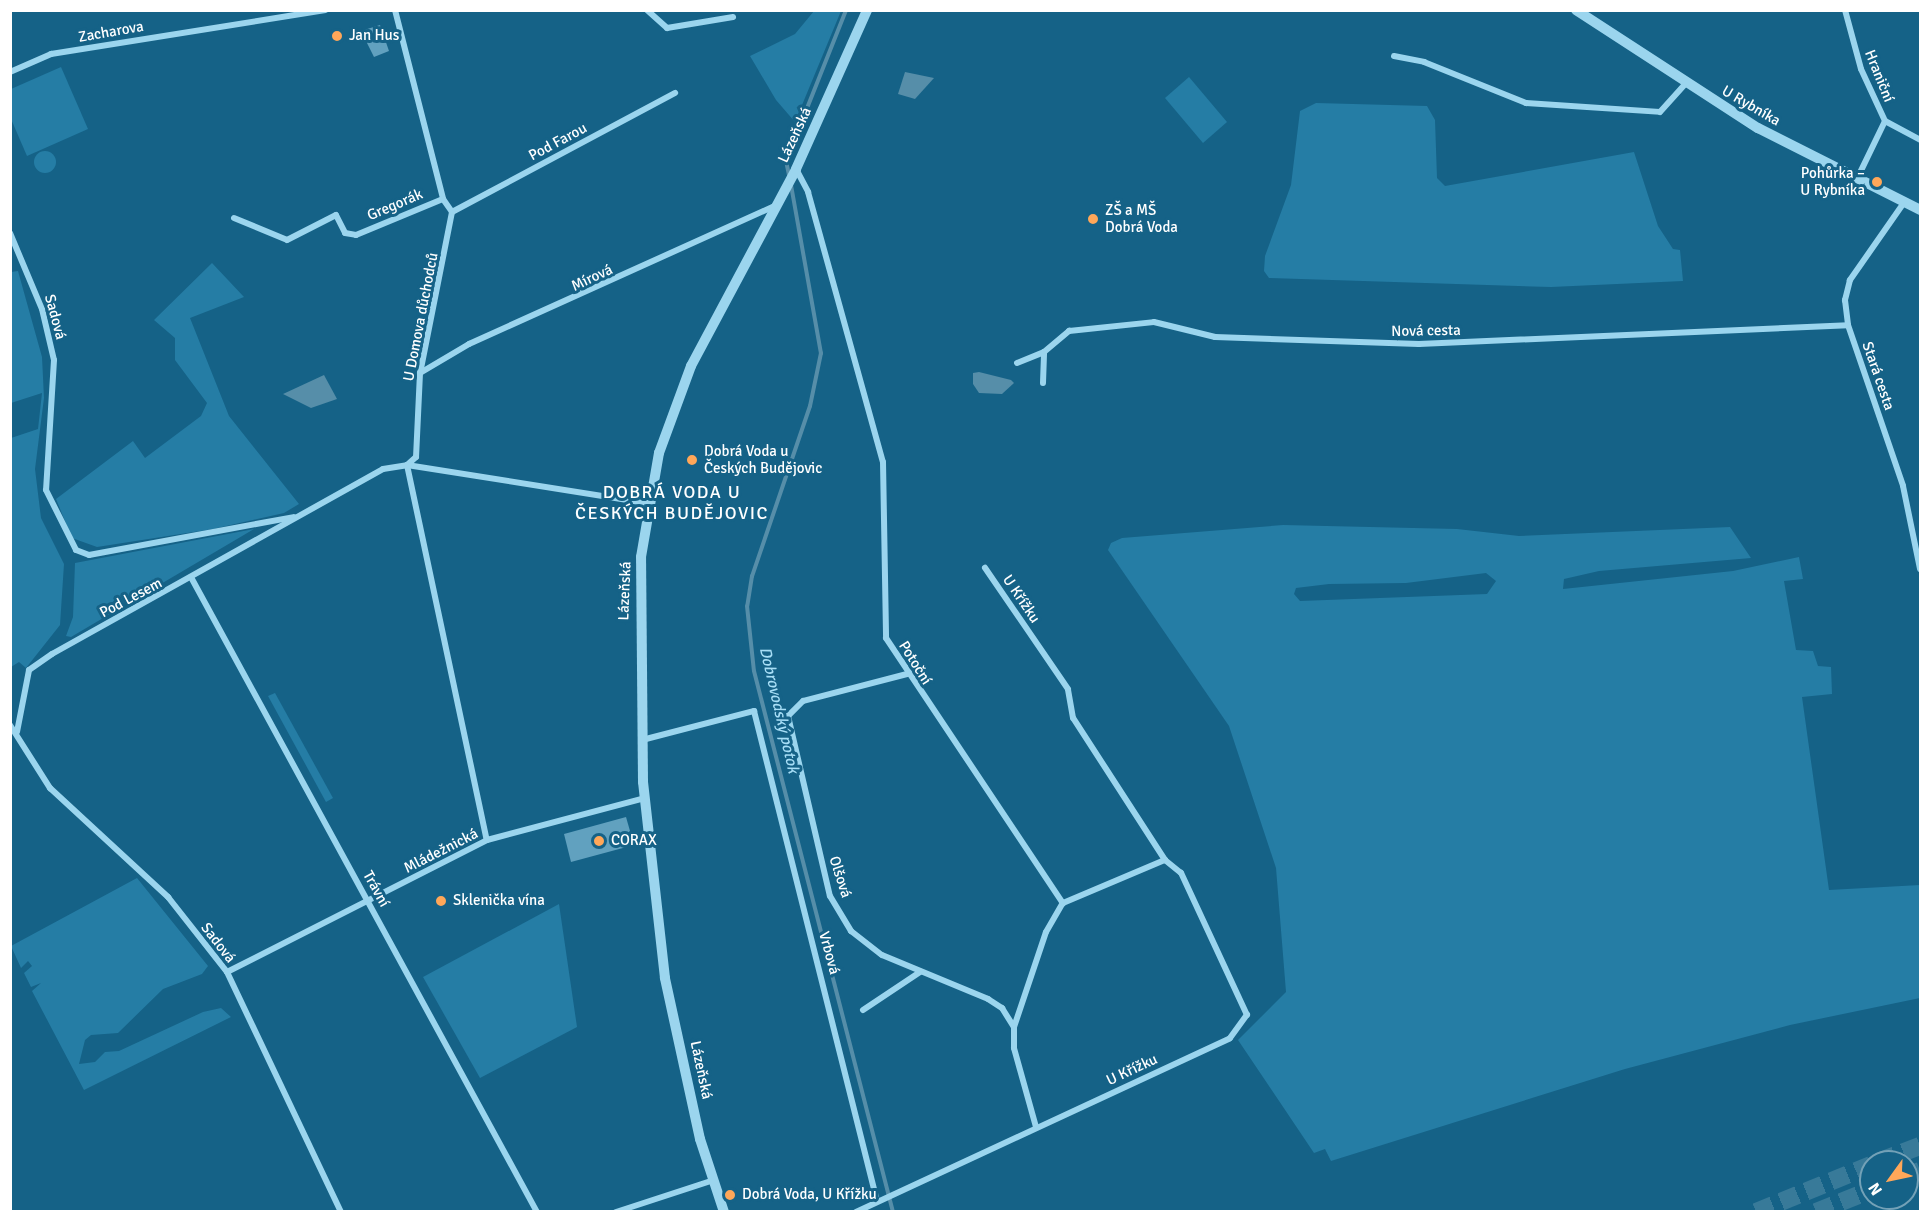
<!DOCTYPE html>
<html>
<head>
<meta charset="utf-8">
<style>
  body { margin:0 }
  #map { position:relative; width:1931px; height:1222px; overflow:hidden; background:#156287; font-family:Signika,sans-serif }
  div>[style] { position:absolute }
  .green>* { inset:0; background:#257da5 }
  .round { border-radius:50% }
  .water>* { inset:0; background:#568ea9 }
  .stream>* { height:4px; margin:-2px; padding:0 2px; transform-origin:2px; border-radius:2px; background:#568ea9 }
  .building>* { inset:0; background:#61a1bf }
  .motorway-tunnel>* { height:18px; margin-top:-9px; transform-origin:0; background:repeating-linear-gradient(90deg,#387a99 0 18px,transparent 0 27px) }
  .minor>* { height:6px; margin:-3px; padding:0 3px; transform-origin:3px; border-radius:3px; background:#9bd5ee }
  .tertiary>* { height:10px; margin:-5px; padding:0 5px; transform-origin:5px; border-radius:5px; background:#9bd5ee }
  .dots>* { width:16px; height:16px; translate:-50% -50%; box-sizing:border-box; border:3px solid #156287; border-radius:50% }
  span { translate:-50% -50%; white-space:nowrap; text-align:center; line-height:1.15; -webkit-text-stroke:6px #156287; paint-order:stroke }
  .street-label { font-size:15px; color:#fff }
  .poi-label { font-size:15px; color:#fff }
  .left { translate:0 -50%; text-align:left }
  .right { translate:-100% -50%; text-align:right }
  .water-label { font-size:16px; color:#a7def6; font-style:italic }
  .quarter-label { font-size:18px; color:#fff; letter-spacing:1.5px }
  .frame { position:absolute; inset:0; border:12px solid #fff; pointer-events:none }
  .north { position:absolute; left:1859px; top:1150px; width:60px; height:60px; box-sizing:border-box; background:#156287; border:2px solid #73a1b7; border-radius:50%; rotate:237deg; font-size:16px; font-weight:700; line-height:24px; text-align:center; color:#fff }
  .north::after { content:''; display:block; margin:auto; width:21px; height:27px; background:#ffa759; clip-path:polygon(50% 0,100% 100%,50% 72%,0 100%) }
</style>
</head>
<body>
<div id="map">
  <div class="green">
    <i style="clip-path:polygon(814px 11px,841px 11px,795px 122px,776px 100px,750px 56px,795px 34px)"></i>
    <i style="clip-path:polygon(61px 67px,88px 129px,27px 156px,11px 119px,11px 89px)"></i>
    <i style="clip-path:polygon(1189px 77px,1227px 122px,1203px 143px,1165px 98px)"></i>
    <i style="clip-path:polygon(1316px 103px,1427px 106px,1435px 120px,1437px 178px,1445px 186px,1634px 152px,1658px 226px,1673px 249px,1680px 250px,1683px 281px,1551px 287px,1269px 278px,1264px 271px,1265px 256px,1291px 185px,1300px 111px)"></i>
    <i class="round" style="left:34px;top:151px;width:22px;height:22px"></i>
    <i style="clip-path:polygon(212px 263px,244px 297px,190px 318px,229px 416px,299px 504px,284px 513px,213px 529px,97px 547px,72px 538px,56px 499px,133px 441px,145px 458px,201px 416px,207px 403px,175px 360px,175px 338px,154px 320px)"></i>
    <i style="clip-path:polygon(18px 271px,42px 357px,44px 398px,35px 469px,41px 518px,64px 564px,60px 625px,26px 668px,19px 662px,11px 667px,11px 438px,38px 429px,42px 393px,11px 403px,11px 272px)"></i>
    <i style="clip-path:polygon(evenodd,1283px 525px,1457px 529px,1519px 536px,1730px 527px,1751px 558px,1599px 571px,1564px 579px,1563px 589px,1733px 571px,1799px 557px,1803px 579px,1784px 581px,1796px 650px,1813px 651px,1818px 666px,1831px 667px,1832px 694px,1802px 697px,1829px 890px,1920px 885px,1920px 998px,1790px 1025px,1625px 1069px,1331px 1161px,1325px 1149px,1314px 1153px,1238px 1040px,1286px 992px,1276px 868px,1229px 726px,1108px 550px,1111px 543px,1122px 538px,1283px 525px,1486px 573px,1496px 581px,1487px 594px,1300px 601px,1294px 594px,1296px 588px,1329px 584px,1406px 583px,1486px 573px)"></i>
    <i style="clip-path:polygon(254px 529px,71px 637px,66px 636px,73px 617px,75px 563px)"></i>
    <i style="clip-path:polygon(275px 693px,333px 798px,326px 802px,268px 696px)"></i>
    <i style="clip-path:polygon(137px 878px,208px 966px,202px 974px,163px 989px,118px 1033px,91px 1035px,85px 1040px,79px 1064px,95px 1062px,105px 1052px,119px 1051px,203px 1012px,221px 1008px,231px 1017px,84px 1090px,32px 991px,41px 983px,31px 987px,24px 973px,32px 966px,28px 961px,21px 968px,11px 946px)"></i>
    <i style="clip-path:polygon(559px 904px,577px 1027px,480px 1078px,423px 977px)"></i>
  </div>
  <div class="water">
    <i style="clip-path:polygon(905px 72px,934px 78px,915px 99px,898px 94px)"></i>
    <i style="clip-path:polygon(979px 372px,1011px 380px,1014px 383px,1002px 394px,979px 393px,973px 384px,973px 373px)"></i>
    <i style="clip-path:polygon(324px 375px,337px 399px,311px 408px,283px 394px)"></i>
  </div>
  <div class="stream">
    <i style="left:789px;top:175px;width:14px;rotate:-102deg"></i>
    <i style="left:786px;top:161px;width:162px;rotate:-68.3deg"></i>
    <i style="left:791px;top:185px;width:171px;rotate:79.9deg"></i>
    <i style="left:821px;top:353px;width:54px;rotate:101.7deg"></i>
    <i style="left:810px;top:406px;width:180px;rotate:108.8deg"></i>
    <i style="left:752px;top:576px;width:30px;rotate:99deg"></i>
    <i style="left:747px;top:606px;width:65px;rotate:83.9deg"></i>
    <i style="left:754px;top:671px;width:559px;rotate:75.59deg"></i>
  </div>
  <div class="building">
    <i style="clip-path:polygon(380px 25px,389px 51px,374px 57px,361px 31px)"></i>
    <i style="clip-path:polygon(626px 817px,634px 845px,571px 862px,564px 834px)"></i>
  </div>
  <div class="motorway-tunnel">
    <i style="left:1878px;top:1162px;width:45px;rotate:-20.9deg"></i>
    <i style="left:1907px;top:1176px;width:14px;rotate:-21deg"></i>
    <i style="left:1756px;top:1212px;width:124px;rotate:-22.2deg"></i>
    <i style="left:1816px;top:1212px;width:59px;rotate:-21.8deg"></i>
  </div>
  <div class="minor">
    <i style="left:395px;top:10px;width:195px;rotate:75.7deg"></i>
    <i style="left:443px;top:199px;width:16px;rotate:55deg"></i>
    <i style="left:452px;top:212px;width:164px;rotate:101.2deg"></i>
    <i style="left:420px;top:373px;width:84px;rotate:92.7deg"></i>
    <i style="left:416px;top:457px;width:12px;rotate:138deg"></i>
    <i style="left:647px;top:10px;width:27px;rotate:42deg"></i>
    <i style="left:667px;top:28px;width:67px;rotate:-9.5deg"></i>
    <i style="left:1845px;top:10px;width:61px;rotate:74.8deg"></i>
    <i style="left:1861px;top:69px;width:57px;rotate:65.2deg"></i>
    <i style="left:1885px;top:121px;width:64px;rotate:115.8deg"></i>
    <i style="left:1394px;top:56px;width:31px;rotate:11deg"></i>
    <i style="left:1424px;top:62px;width:110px;rotate:21.9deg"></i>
    <i style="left:1526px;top:103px;width:134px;rotate:3.8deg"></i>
    <i style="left:1660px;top:112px;width:38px;rotate:-48deg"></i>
    <i style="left:10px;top:72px;width:45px;rotate:-23.7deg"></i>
    <i style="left:51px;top:54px;width:278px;rotate:-9.1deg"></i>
    <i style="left:1885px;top:121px;width:40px;rotate:28deg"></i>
    <i style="left:796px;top:169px;width:26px;rotate:62deg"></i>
    <i style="left:808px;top:192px;width:280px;rotate:74.5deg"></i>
    <i style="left:883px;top:462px;width:176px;rotate:89deg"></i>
    <i style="left:886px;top:638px;width:319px;rotate:56.3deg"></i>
    <i style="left:1903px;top:204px;width:93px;rotate:124.9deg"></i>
    <i style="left:1850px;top:280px;width:21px;rotate:104deg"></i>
    <i style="left:1845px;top:300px;width:25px;rotate:83deg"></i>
    <i style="left:1848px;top:325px;width:170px;rotate:71.1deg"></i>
    <i style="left:1903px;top:486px;width:85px;rotate:78.4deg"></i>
    <i style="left:452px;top:212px;width:253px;rotate:-28.1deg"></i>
    <i style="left:234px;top:218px;width:57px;rotate:22.5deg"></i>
    <i style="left:287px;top:240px;width:55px;rotate:-27deg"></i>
    <i style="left:336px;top:215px;width:20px;rotate:63deg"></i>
    <i style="left:345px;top:233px;width:11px;rotate:10deg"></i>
    <i style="left:356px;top:235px;width:94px;rotate:-22.5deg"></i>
    <i style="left:10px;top:233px;width:82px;rotate:67.2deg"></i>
    <i style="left:42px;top:309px;width:52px;rotate:76.8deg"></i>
    <i style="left:54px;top:360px;width:130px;rotate:93.5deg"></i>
    <i style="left:46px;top:490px;width:67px;rotate:63.4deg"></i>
    <i style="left:76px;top:550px;width:14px;rotate:21deg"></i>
    <i style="left:89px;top:555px;width:208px;rotate:-10.5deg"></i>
    <i style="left:1017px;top:363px;width:29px;rotate:-22deg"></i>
    <i style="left:1044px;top:352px;width:33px;rotate:-40deg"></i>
    <i style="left:1069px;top:331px;width:85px;rotate:-6deg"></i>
    <i style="left:1154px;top:322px;width:63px;rotate:13.8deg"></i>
    <i style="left:1215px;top:337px;width:204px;rotate:2deg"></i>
    <i style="left:1419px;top:344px;width:429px;rotate:-2.5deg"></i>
    <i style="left:420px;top:373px;width:57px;rotate:-30.6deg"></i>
    <i style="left:469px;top:344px;width:336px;rotate:-24.3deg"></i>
    <i style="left:1043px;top:383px;width:31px;rotate:-88deg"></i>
    <i style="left:407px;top:465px;width:383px;rotate:78deg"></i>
    <i style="left:192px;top:579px;width:721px;rotate:61.41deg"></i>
    <i style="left:907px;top:674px;width:107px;rotate:165.4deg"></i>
    <i style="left:803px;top:701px;width:21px;rotate:135deg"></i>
    <i style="left:788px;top:716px;width:185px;rotate:76.9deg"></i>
    <i style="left:830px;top:896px;width:41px;rotate:59deg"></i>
    <i style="left:851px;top:931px;width:39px;rotate:38deg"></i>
    <i style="left:882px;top:955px;width:115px;rotate:22.5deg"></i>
    <i style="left:988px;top:999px;width:17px;rotate:33deg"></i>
    <i style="left:1002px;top:1008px;width:22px;rotate:58deg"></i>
    <i style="left:10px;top:725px;width:75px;rotate:57.6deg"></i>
    <i style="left:50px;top:788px;width:161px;rotate:42.7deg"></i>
    <i style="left:168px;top:897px;width:95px;rotate:51.8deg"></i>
    <i style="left:227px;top:972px;width:266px;rotate:64.6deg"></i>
    <i style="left:17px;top:732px;width:63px;rotate:-79deg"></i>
    <i style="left:29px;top:670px;width:28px;rotate:-35deg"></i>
    <i style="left:52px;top:654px;width:379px;rotate:-29.2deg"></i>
    <i style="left:383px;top:469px;width:24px;rotate:-9deg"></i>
    <i style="left:407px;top:465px;width:244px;rotate:9deg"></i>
    <i style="left:642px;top:740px;width:116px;rotate:-14.5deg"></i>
    <i style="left:754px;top:711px;width:505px;rotate:75.91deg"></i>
    <i style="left:1063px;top:903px;width:111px;rotate:-22.9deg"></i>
    <i style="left:227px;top:972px;width:292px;rotate:-26.9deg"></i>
    <i style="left:487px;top:840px;width:163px;rotate:-14.9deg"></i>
    <i style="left:863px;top:1010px;width:69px;rotate:-33.7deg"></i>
    <i style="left:1036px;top:1127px;width:82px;rotate:-105.6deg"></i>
    <i style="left:1014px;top:1048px;width:21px;rotate:-90deg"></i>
    <i style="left:1014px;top:1027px;width:100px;rotate:-71.4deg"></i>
    <i style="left:1046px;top:932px;width:34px;rotate:-60deg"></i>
    <i style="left:616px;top:1212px;width:103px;rotate:-18.1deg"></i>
    <i style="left:856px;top:1212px;width:412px;rotate:-24.9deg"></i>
    <i style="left:1230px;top:1038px;width:29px;rotate:-54deg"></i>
    <i style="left:1247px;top:1015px;width:157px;rotate:-114.9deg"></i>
    <i style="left:1181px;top:873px;width:21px;rotate:-141deg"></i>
    <i style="left:1165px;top:860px;width:169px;rotate:-122.9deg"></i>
    <i style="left:1073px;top:718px;width:29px;rotate:-100deg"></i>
    <i style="left:1068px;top:689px;width:147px;rotate:-124.4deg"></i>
  </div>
  <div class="tertiary">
    <i style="left:1576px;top:10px;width:217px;rotate:33deg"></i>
    <i style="left:1758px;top:128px;width:182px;rotate:26.8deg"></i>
    <i style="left:724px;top:1212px;width:77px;rotate:-108.2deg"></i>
    <i style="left:700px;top:1139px;width:165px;rotate:-102.3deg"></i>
    <i style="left:665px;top:978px;width:197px;rotate:-96.4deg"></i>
    <i style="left:643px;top:782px;width:225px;rotate:-90.5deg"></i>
    <i style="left:641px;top:557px;width:106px;rotate:-80.2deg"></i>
    <i style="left:659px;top:453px;width:93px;rotate:-69.8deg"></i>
    <i style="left:691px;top:366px;width:223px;rotate:-61.9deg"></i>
    <i style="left:796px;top:169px;width:174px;rotate:-65.9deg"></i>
  </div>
  <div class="dots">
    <i style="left:337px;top:36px;background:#ffa759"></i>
    <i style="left:1877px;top:182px;background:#ffa759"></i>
    <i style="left:1093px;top:219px;background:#ffa759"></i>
    <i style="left:692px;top:460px;background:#ffa759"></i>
    <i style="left:599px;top:841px;background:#ffa759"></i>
    <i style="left:441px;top:901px;background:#ffa759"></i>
    <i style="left:730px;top:1195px;background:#ffa759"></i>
  </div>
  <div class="street-label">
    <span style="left:111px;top:32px;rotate:-10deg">Zacharova</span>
    <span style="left:1879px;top:76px;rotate:68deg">Hraniční</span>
    <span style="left:1751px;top:106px;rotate:30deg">U Rybníka</span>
    <span style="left:795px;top:135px;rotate:-65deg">Lázeňská</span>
    <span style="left:558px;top:142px;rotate:-28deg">Pod Farou</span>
    <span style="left:395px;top:205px;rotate:-23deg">Gregorák</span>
    <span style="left:592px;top:278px;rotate:-25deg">Mírová</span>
    <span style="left:55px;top:317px;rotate:75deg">Sadová</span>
    <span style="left:421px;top:317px;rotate:-79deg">U Domova důchodců</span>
    <span style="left:1426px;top:331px;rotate:-1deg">Nová cesta</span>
    <span style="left:1878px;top:376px;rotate:71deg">Stará cesta</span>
    <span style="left:625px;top:591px;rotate:-88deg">Lázeňská</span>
    <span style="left:131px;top:598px;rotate:-28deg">Pod Lesem</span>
    <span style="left:1021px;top:599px;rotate:56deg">U Křížku</span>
    <span style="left:915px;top:663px;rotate:58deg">Potoční</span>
    <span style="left:441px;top:851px;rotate:-27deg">Mládežnická</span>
    <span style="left:840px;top:877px;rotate:72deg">Olšová</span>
    <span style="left:376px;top:889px;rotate:61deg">Trávní</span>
    <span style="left:218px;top:943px;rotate:52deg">Sadová</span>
    <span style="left:829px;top:953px;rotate:75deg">Vrbová</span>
    <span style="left:701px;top:1070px;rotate:78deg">Lázeňská</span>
    <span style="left:1132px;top:1070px;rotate:-25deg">U Křížku</span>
  </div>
  <div class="poi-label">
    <span class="left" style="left:349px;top:36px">Jan Hus</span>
    <span class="right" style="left:1865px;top:182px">Pohůrka –<br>U Rybníka</span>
    <span class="left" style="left:1105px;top:219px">ZŠ a MŠ<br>Dobrá Voda</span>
    <span class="left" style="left:704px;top:460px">Dobrá Voda u<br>Českých Budějovic</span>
    <span class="left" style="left:611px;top:841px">CORAX</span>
    <span class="left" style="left:453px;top:901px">Sklenička vína</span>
    <span class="left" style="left:742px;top:1195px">Dobrá Voda, U Křížku</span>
  </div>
  <div class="water-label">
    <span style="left:779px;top:710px;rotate:77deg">Dobrovodský potok</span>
  </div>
  <div class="quarter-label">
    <span style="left:672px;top:503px">DOBRÁ VODA U<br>ČESKÝCH BUDĚJOVIC</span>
  </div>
  <div class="frame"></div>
  <div class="north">N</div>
</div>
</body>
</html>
